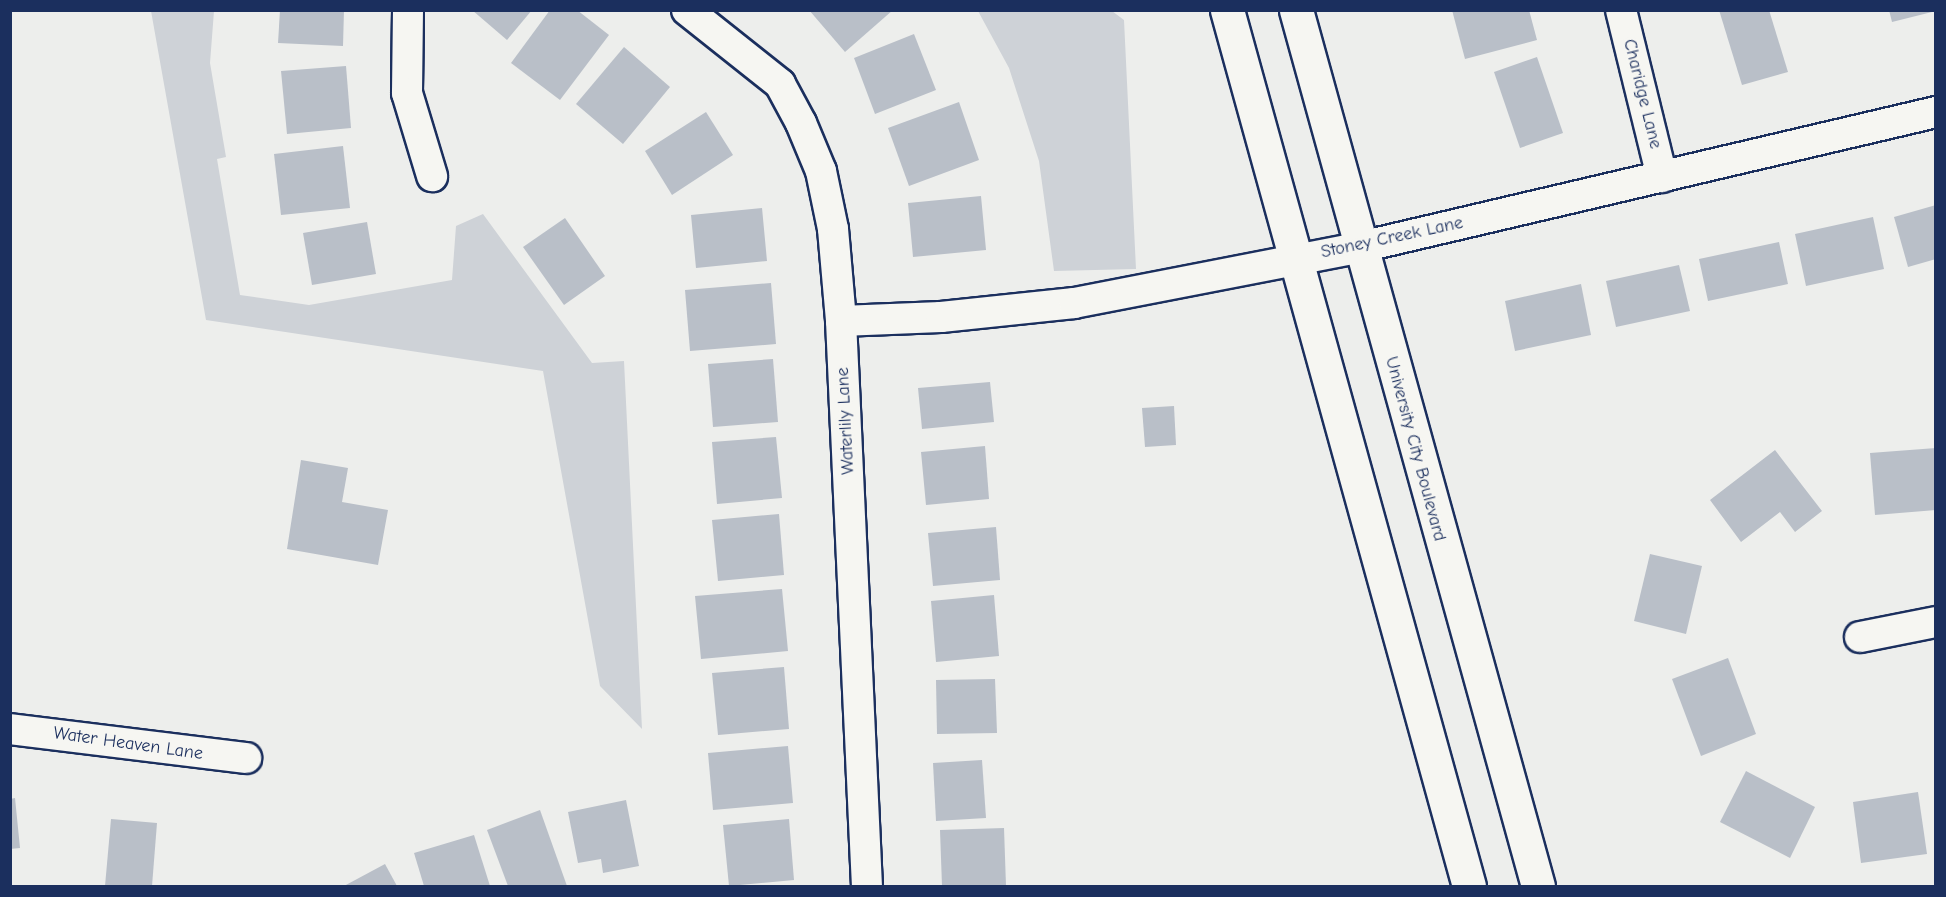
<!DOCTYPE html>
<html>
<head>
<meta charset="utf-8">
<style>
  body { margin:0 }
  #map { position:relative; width:1946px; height:897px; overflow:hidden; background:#edeeec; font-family:"Comic Neue",sans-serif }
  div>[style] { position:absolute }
  .green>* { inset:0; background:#ced2d7 }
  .building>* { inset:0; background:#b9bfc8 }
  .roads { filter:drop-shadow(2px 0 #1b2f5e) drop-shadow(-2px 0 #1b2f5e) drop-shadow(0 2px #1b2f5e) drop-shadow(0 -2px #1b2f5e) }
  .street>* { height:30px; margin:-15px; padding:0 15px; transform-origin:15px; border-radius:15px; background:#f6f6f2 }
  .secondary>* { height:33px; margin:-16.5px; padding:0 16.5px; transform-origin:16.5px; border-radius:16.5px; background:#f6f6f2 }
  span { translate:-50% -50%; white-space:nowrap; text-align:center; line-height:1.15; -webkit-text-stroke:5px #f6f6f2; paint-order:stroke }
  .street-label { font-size:18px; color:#1b2f5e }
  .frame { position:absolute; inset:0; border:12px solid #1b2f5e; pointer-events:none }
</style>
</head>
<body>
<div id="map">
  <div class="green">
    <i style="clip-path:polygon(151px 11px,214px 11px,210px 63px,226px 157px,217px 159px,240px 295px,309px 305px,452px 280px,456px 226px,483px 214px,592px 363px,624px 361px,642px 729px,600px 686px,543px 371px,206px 320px)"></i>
    <i style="clip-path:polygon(978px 11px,1112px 11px,1124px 20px,1136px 269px,1054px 271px,1039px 161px,1009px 68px)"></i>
  </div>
  <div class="building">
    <i style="clip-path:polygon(280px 10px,344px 10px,343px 46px,278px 43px)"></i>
    <i style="clip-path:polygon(472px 10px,532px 10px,507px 40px)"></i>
    <i style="clip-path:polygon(550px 10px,577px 10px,609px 35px,560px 100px,511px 63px)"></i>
    <i style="clip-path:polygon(809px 10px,893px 10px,845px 52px)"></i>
    <i style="clip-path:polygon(1452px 10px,1529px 10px,1537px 40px,1465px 59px)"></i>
    <i style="clip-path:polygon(1719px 10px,1769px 10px,1788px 72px,1742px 85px)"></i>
    <i style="clip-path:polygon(1889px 10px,1936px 10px,1936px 11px,1892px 22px)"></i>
    <i style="clip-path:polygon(914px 34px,936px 90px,875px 114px,854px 58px)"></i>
    <i style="clip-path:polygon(624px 47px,670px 87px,623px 144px,576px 104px)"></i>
    <i style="clip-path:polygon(1537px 57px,1563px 133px,1520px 148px,1494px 72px)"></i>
    <i style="clip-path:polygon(346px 66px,351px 128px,287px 134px,281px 71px)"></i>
    <i style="clip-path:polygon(959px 102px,979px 160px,909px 186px,888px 128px)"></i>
    <i style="clip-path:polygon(706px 112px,733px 155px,672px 195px,645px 151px)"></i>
    <i style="clip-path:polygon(343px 146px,350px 208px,281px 215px,274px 154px)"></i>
    <i style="clip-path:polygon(981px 196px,986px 250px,913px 257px,908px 203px)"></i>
    <i style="clip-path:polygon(1936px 205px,1936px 259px,1908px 267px,1894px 217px)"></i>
    <i style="clip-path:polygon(762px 208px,767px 261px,696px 268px,691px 215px)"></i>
    <i style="clip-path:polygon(1873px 217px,1884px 269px,1806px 286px,1795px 234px)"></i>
    <i style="clip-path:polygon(565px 218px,605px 276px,564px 305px,523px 247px)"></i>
    <i style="clip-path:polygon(367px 222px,376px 274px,312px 285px,303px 233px)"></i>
    <i style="clip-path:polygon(1779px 242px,1788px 284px,1708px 301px,1699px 259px)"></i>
    <i style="clip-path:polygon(1679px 265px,1690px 311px,1616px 327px,1606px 281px)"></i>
    <i style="clip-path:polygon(771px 283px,776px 344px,690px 351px,685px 290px)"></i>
    <i style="clip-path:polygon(1581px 284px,1591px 335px,1515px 351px,1505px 301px)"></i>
    <i style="clip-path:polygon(773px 359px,778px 422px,713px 427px,708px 364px)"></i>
    <i style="clip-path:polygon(990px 382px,994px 422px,922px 429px,918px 388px)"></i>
    <i style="clip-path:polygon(1174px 406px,1176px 445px,1145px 447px,1142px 408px)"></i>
    <i style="clip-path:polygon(776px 437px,782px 498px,717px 504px,712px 442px)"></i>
    <i style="clip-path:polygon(985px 446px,989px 499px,926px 505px,921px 452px)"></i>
    <i style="clip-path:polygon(1936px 448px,1936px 510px,1875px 515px,1870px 453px)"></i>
    <i style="clip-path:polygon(1775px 450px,1822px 511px,1795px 532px,1780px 512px,1741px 542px,1710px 500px)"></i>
    <i style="clip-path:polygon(301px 460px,348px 468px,342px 502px,388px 510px,378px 565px,287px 549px)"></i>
    <i style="clip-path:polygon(779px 514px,784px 575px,718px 581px,712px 520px)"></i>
    <i style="clip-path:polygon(996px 527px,1000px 580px,933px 586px,928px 533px)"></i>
    <i style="clip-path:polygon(1650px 554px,1702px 566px,1686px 634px,1634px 621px)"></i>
    <i style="clip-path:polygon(782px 589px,788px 651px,701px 659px,695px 596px)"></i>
    <i style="clip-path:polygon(994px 595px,999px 656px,936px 662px,931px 601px)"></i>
    <i style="clip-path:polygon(1728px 658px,1756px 734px,1701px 756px,1672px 679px)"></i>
    <i style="clip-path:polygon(784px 667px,789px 729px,718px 735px,712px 673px)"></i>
    <i style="clip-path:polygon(995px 679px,997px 733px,937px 734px,936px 680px)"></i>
    <i style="clip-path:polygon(788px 746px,793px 803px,713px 810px,708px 753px)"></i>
    <i style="clip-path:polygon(982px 760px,986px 818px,936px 821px,933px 763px)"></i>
    <i style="clip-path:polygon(1746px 771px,1815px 807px,1790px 858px,1720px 822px)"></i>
    <i style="clip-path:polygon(1918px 792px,1927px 854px,1861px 863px,1853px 802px)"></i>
    <i style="clip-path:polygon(15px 798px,20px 848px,10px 849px,10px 799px)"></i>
    <i style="clip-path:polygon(626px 800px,639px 866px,603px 873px,601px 859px,578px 863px,568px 812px)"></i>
    <i style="clip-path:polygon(540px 810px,567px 886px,508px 886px,487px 830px)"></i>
    <i style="clip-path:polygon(111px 819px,157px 823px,152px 886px,105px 886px)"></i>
    <i style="clip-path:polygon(789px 819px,794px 880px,729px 886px,723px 825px)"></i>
    <i style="clip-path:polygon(1004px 828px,1006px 886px,942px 886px,940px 830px)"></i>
    <i style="clip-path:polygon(474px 835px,490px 886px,424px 886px,414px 853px)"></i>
    <i style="clip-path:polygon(385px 864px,397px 886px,344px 886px)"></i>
  </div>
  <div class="roads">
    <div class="street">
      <i style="left:408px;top:10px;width:83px;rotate:90.7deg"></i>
      <i style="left:407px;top:93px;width:87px;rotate:73.2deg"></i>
      <i style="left:687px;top:10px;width:119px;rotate:38.5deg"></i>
      <i style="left:780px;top:84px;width:44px;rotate:61.7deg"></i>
      <i style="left:801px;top:123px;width:52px;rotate:67.4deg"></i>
      <i style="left:821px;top:171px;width:59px;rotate:78.3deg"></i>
      <i style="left:833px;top:229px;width:92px;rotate:85deg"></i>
      <i style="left:841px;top:321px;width:566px;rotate:87.37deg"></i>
      <i style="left:1621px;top:10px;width:172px;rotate:76.2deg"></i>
      <i style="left:841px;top:321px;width:100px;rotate:-2.3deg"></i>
      <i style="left:941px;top:317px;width:134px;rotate:-6deg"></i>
      <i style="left:1074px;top:303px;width:292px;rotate:-11deg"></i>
      <i style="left:1361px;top:247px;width:591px;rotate:-13.21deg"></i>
      <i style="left:1860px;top:637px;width:77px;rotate:-11.2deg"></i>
      <i style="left:10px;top:729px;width:238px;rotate:7deg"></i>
    </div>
    <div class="secondary">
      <i style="left:1227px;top:10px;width:909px;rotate:74.56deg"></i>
      <i style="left:1296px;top:10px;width:909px;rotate:74.56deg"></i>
    </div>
  </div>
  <div class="street-label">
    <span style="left:1642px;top:94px;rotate:76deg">Charidge Lane</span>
    <span style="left:1392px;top:238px;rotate:-12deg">Stoney Creek Lane</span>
    <span style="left:846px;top:421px;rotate:-93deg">Waterlily Lane</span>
    <span style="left:1415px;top:449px;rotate:75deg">University City Boulevard</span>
    <span style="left:128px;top:744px;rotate:8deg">Water Heaven Lane</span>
  </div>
  <div class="frame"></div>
</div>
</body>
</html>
